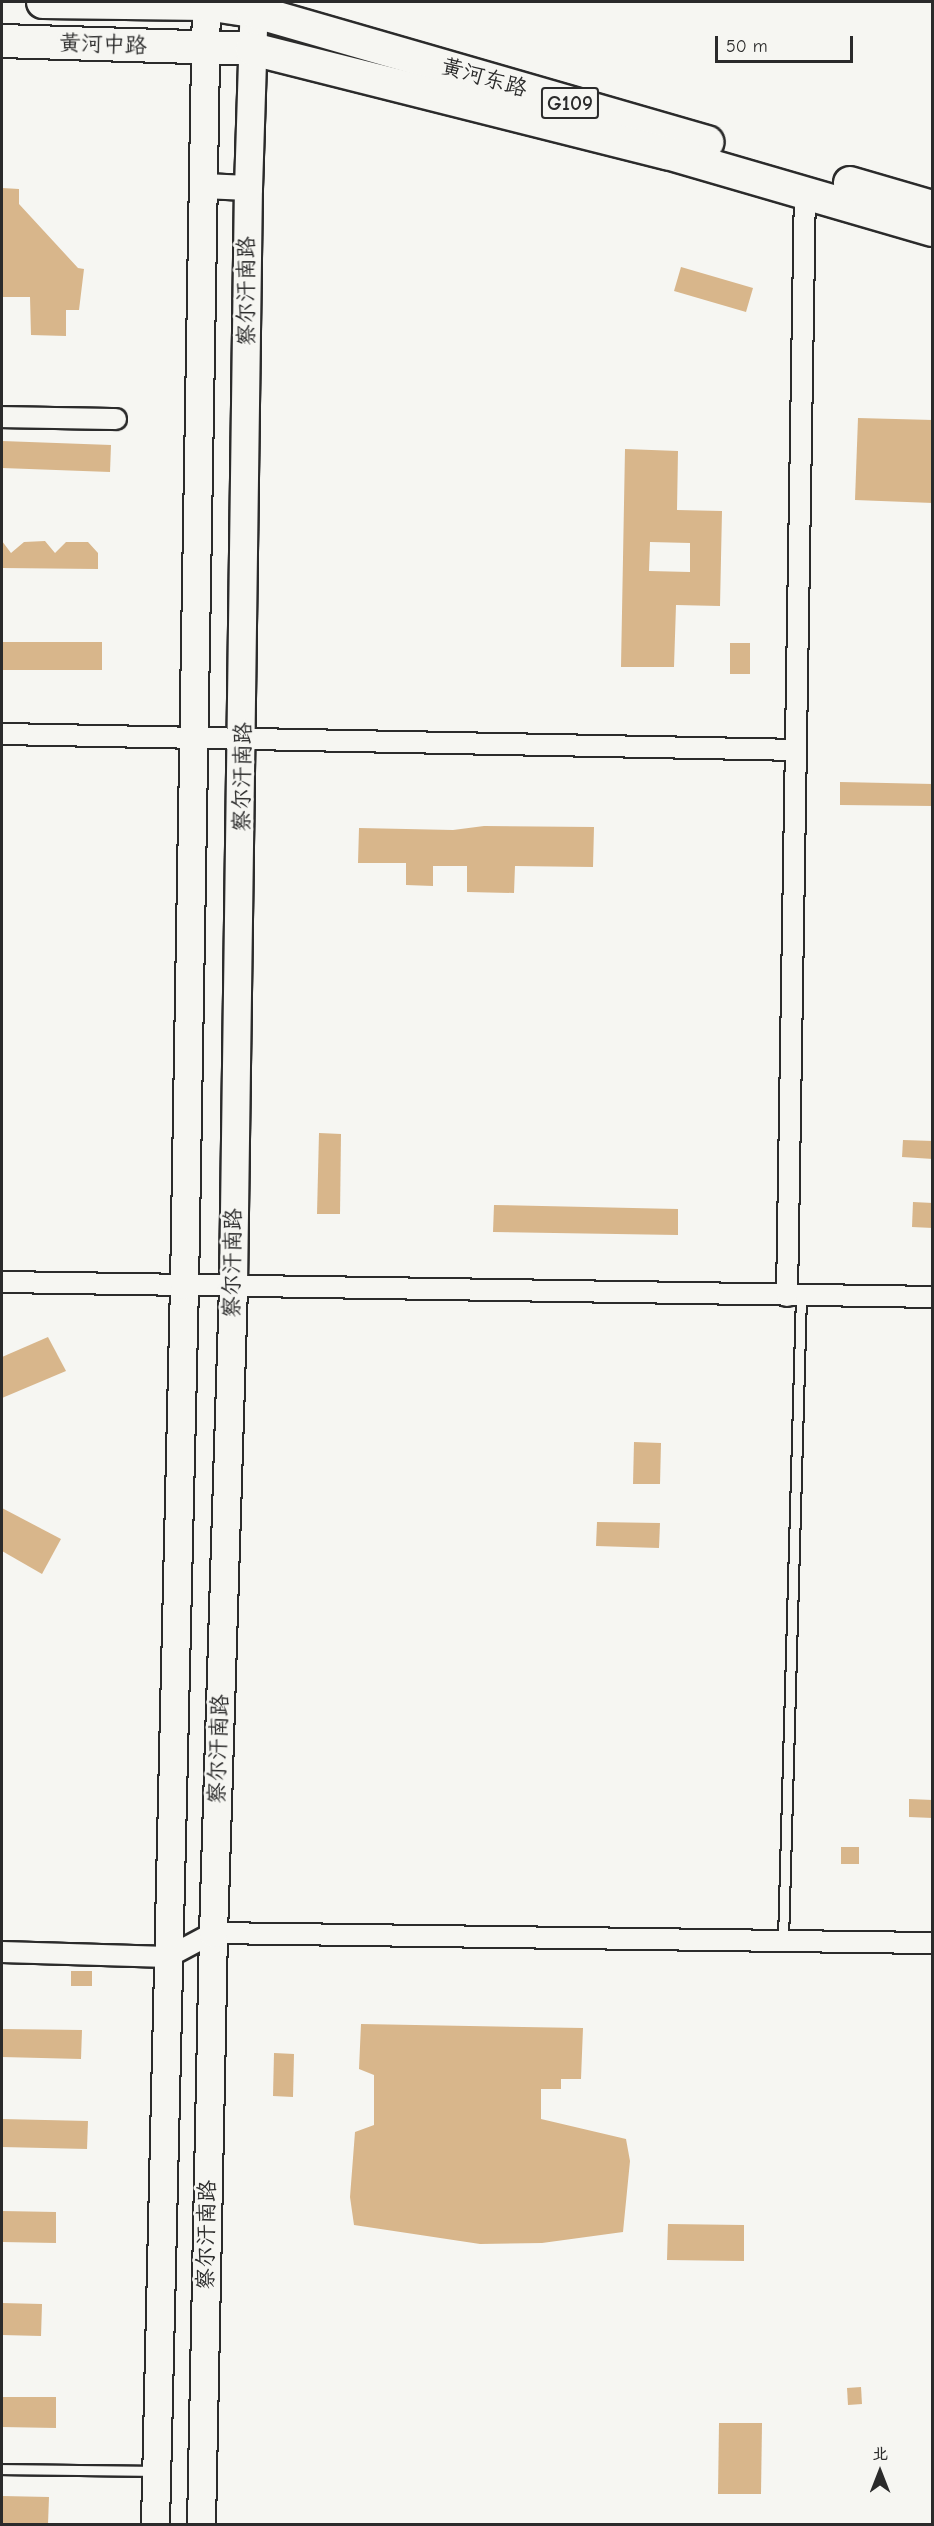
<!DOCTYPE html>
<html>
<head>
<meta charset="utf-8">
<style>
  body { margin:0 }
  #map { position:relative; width:934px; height:2526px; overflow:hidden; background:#f6f6f2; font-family:"Comic Neue","LXGW WenKai TC",sans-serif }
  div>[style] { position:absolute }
  .building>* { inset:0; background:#d8b68b }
  .roads { filter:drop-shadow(2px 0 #2b2b2b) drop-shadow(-2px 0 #2b2b2b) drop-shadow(0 2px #2b2b2b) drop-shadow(0 -2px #2b2b2b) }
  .service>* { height:9px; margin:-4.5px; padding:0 4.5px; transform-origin:4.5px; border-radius:4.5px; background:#f6f6f2 }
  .minor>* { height:20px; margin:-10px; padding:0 10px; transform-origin:10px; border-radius:10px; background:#f6f6f2 }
  .tertiary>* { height:24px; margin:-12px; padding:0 12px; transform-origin:12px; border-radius:12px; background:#f6f6f2 }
  .secondary>* { height:27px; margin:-13.5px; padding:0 13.5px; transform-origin:13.5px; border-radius:13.5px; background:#f6f6f2 }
  .trunk>* { height:32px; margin:-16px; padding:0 16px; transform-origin:16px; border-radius:16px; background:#f6f6f2 }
  span { translate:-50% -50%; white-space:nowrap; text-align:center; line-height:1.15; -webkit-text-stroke:5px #f6f6f2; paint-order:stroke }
  .shield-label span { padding:2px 4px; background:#f6f6f2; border:2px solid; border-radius:4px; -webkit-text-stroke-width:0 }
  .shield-label { font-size:21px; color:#2b2b2b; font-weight:700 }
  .street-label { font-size:22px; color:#2b2b2b }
  .frame { position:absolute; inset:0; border:3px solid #2b2b2b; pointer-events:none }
  .north { position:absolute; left:850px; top:2442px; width:60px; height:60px; -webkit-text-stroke:4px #f6f6f2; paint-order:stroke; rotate:0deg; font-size:16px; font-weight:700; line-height:24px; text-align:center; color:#2b2b2b }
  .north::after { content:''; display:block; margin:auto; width:21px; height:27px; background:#2b2b2b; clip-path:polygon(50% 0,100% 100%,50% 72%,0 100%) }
  .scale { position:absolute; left:715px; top:36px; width:138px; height:27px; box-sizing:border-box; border:3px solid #2b2b2b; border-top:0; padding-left:8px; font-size:18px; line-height:21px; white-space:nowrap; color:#2b2b2b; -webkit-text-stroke:4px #f6f6f2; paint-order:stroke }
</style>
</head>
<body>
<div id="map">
  <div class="building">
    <i style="clip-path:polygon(2px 188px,19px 189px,19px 204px,78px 268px,84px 269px,79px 310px,66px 310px,66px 336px,31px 335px,30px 297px,2px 297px)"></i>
    <i style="clip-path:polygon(681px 267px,753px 288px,746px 312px,674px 291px)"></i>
    <i style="clip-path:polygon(858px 418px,933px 420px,933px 503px,855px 500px)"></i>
    <i style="clip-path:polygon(2px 441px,111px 445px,110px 472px,2px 468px)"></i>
    <i style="clip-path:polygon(evenodd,625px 449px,678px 451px,677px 510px,722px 511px,720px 606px,676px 605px,674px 667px,621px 667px,625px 449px,650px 542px,690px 543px,690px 572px,649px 571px,650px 542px)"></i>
    <i style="clip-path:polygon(2px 541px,11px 553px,24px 542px,45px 541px,55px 553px,66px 542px,88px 542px,98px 553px,98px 569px,2px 568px)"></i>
    <i style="clip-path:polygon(2px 642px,102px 642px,102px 670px,2px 670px)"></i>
    <i style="clip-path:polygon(730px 643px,750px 643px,750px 674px,730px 674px)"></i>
    <i style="clip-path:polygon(840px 782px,933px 784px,933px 806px,840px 805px)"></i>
    <i style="clip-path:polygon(484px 826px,594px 827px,593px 867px,515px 866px,514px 893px,467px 892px,467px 866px,433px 866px,433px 886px,406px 885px,406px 863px,358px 863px,359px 828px,453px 830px)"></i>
    <i style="clip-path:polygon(319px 1133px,341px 1134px,340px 1214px,317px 1214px)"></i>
    <i style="clip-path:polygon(903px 1140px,933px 1141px,933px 1159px,902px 1157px)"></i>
    <i style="clip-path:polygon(913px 1202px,933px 1203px,933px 1228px,912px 1227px)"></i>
    <i style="clip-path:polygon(494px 1205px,678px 1209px,678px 1235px,493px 1232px)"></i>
    <i style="clip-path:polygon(48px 1337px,66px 1371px,2px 1398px,2px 1357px)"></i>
    <i style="clip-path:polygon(634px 1442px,661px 1443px,660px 1484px,633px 1484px)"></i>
    <i style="clip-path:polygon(2px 1508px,61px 1539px,42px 1574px,2px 1551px)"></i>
    <i style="clip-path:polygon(597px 1522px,660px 1523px,659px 1548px,596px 1546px)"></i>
    <i style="clip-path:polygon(909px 1799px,933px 1800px,933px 1818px,909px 1817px)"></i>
    <i style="clip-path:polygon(841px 1847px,859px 1847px,859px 1864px,841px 1864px)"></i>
    <i style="clip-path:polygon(71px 1971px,92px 1971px,92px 1986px,71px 1986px)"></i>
    <i style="clip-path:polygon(361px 2024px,583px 2028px,581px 2079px,561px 2079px,561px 2089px,541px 2089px,541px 2119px,626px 2139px,630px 2161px,623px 2232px,542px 2243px,480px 2244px,354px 2225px,350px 2197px,355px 2132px,374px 2125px,374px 2075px,359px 2069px)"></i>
    <i style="clip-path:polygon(2px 2029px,82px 2030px,81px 2059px,2px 2057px)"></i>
    <i style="clip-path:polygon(274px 2053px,294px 2054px,293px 2097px,273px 2096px)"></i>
    <i style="clip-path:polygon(2px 2119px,88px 2121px,87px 2149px,2px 2147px)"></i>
    <i style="clip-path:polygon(2px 2211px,56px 2212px,56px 2243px,2px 2242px)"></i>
    <i style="clip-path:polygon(668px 2224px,744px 2225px,744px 2261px,667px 2260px)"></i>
    <i style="clip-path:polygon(2px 2303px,42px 2304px,41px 2336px,2px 2335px)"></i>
    <i style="clip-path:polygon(861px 2387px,862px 2404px,848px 2405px,847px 2388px)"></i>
    <i style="clip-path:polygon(2px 2397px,56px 2397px,56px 2428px,2px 2427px)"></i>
    <i style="clip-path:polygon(719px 2423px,762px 2423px,761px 2494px,718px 2494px)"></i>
    <i style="clip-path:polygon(2px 2496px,49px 2497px,48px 2524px,2px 2524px)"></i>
  </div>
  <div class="roads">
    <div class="service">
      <i style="left:783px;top:1940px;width:644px;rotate:-88.4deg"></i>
      <i style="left:2px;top:2469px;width:153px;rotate:0.7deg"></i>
    </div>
    <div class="minor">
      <i style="left:2px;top:417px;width:114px;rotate:1deg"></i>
      <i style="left:2px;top:734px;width:794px;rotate:1.15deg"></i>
      <i style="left:2px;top:1282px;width:930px;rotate:0.92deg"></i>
      <i style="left:787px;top:1296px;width:1103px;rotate:-89.07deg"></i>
      <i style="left:2px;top:1952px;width:166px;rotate:1.7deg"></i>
      <i style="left:168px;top:1957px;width:51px;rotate:-28.1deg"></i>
      <i style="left:213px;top:1933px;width:719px;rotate:0.8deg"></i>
    </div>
    <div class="tertiary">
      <i style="left:204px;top:186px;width:44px;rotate:2.6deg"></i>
    </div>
    <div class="secondary">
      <i style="left:155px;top:2524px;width:1239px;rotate:-88.66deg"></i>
      <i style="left:184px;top:1285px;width:1283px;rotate:-89.02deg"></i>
      <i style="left:201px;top:2524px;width:591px;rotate:-88.84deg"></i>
      <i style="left:213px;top:1933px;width:647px;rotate:-88.23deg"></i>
      <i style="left:233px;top:1286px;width:1098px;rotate:-89.22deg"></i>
      <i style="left:248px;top:188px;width:186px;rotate:-88.2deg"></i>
    </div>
    <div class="trunk">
      <i style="left:43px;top:2px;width:163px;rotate:0.7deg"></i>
      <i style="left:206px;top:4px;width:48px;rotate:8.5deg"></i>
      <i style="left:253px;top:11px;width:473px;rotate:16.1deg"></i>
      <i style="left:2px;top:41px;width:250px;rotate:1.8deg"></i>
      <i style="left:252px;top:49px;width:428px;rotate:14.1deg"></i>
      <i style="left:667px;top:153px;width:276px;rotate:16.2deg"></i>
      <i style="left:850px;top:183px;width:85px;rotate:16.3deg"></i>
    </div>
  </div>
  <div class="shield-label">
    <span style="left:570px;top:103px">G109</span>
  </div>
  <div class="street-label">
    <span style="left:103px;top:45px;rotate:2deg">黄河中路</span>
    <span style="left:484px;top:78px;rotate:16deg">黄河东路</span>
    <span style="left:247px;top:291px;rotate:-90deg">察尔汗南路</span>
    <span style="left:243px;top:777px;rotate:-89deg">察尔汗南路</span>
    <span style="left:233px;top:1263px;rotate:-89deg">察尔汗南路</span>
    <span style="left:219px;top:1749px;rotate:-88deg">察尔汗南路</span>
    <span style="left:207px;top:2235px;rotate:-89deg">察尔汗南路</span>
  </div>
  <div class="frame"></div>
  <div class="north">北</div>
  <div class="scale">50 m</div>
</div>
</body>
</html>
